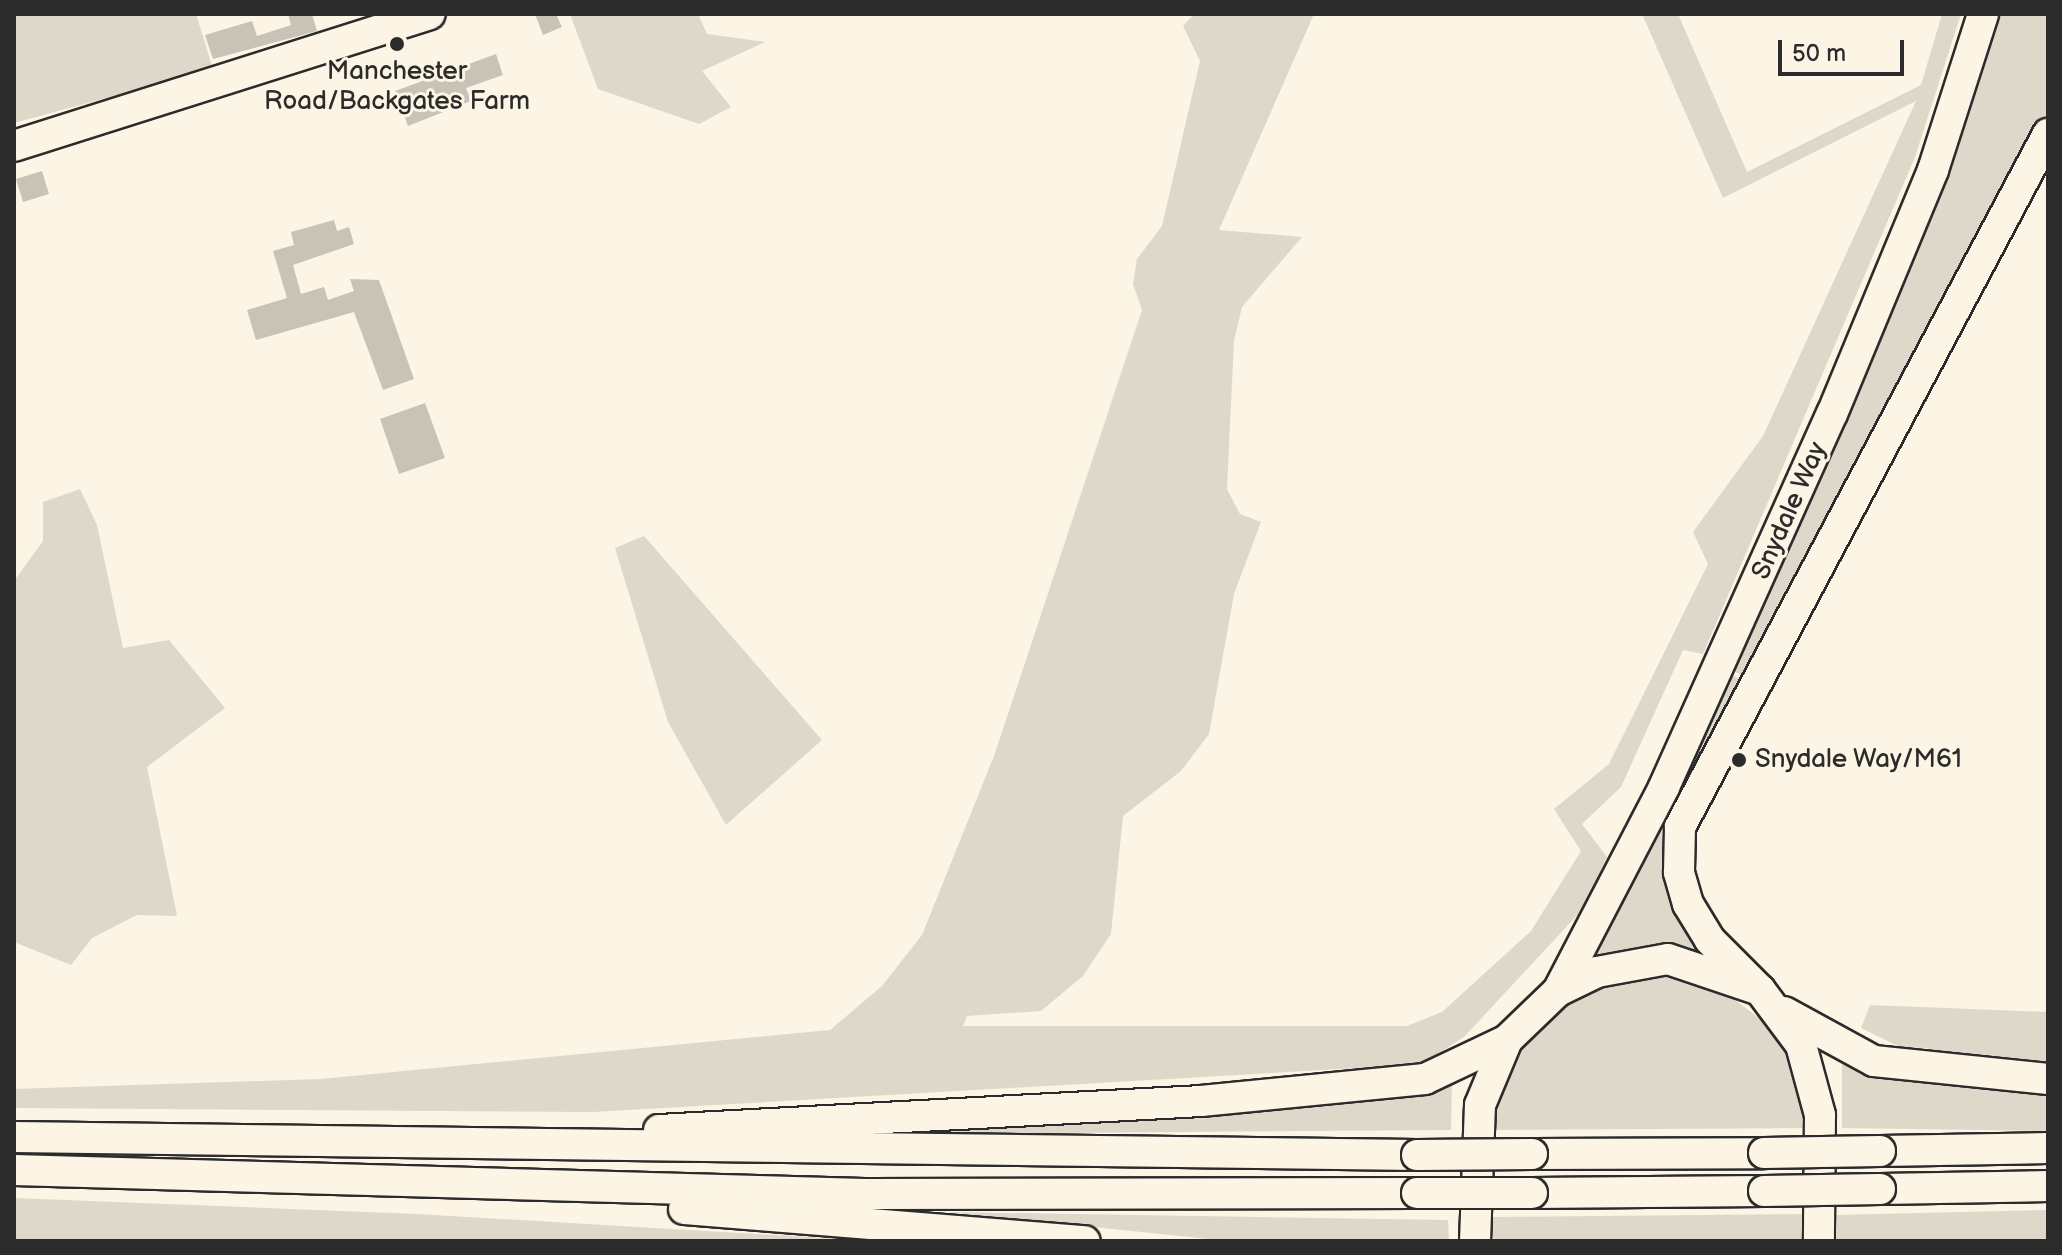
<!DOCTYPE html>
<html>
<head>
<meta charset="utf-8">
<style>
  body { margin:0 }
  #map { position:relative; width:2062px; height:1255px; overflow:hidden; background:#fcf5e5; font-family:"Balsamiq Sans",sans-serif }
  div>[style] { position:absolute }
  .green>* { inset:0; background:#ded8ca }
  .building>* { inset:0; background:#c8c3b7 }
  .roads { filter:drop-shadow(2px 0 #2b2b2b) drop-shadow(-2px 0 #2b2b2b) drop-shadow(0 2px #2b2b2b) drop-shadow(0 -2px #2b2b2b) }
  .highway>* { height:30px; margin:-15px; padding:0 15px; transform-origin:15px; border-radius:15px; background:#fcf5e5 }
  .bridges { filter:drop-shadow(2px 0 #2b2b2b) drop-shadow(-2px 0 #2b2b2b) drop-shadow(0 2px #2b2b2b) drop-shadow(0 -2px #2b2b2b) }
  .highway-bridge>* { height:30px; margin:-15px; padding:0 15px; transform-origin:15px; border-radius:15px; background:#fcf5e5 }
  .dots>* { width:22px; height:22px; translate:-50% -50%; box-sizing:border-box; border:4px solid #fcf5e5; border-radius:50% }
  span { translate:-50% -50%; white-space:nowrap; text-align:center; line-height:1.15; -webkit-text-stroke:6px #fcf5e5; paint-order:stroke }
  .poi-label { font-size:26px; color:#2b2b2b }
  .left { translate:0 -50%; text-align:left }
  .street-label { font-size:26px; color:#2b2b2b }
  .frame { position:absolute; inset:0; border:16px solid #2b2b2b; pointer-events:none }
  .scale { position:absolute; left:1778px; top:40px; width:126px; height:36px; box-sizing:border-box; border:4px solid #2b2b2b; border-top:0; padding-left:10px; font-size:24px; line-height:28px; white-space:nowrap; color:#2b2b2b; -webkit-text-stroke:6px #fcf5e5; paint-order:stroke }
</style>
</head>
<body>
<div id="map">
  <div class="green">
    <i style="clip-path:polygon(14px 14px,196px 14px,213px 69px,14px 123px)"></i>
    <i style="clip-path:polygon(570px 14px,698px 14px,707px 34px,765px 42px,702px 71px,731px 107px,699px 124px,598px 89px)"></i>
    <i style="clip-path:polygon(1194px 14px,1314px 14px,1219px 230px,1302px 237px,1242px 307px,1234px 341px,1227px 489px,1240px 514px,1261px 522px,1234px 594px,1209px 734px,1181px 771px,1123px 816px,1111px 934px,1083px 976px,1041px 1011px,967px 1016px,963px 1026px,1407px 1026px,1442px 1012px,1531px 931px,1581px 851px,1554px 809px,1609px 764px,1708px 564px,1693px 532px,1763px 436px,1916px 101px,1723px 198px,1642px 14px,1678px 14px,1747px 172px,1921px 85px,1942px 14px,1961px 14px,1915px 157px,1703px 654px,1683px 650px,1621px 787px,1582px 824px,1607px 857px,1581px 911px,1464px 1037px,1439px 1053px,1442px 1059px,1393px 1073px,1392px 1066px,593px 1112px,14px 1108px,14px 1089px,321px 1079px,830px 1030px,882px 986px,922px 935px,994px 756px,1142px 310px,1133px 284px,1137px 259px,1162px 226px,1200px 61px,1183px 26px)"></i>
    <i style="clip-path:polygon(1993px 14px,2048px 14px,2048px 113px,1744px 676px,1729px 669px)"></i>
    <i style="clip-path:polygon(80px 489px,97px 525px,123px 648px,169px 640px,225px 708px,147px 767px,177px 916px,137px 915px,92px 938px,71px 965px,14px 942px,14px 581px,43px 541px,43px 502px)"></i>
    <i style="clip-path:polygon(644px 536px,822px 740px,726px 825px,668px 722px,615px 548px)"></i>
    <i style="clip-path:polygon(1727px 673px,1742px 680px,1682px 799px,1706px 956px,1649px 947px,1594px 955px)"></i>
    <i style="clip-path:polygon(1663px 973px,1720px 989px,1766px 1023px,1789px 1054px,1810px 1128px,1487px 1130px,1525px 1040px,1568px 1001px,1604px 983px)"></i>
    <i style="clip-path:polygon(1870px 1005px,2048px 1012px,2048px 1065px,1937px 1058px,1928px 1048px,1900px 1047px,1861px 1028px)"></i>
    <i style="clip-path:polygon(1842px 1064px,1905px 1080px,2048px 1094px,2048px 1131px,1842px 1128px)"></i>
    <i style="clip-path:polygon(1452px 1081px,1451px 1130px,908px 1134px,908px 1130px)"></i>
    <i style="clip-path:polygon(14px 1198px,417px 1214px,876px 1241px,14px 1241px)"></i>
    <i style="clip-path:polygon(2048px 1210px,2048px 1239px,1832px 1241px,1834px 1215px)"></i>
    <i style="clip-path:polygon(947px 1212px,1448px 1220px,1449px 1241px,1228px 1241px)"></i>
    <i style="clip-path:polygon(1810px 1214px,1805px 1241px,1488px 1241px,1487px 1217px)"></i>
  </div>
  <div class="building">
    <i style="clip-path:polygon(288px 14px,312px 14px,317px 31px,213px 59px,205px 35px,252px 21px,257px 36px,291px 25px)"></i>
    <i style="clip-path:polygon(535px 14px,556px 14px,562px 27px,543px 35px)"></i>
    <i style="clip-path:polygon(496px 54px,503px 75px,466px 88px,471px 101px,408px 126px,395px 91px)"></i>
    <i style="clip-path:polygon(42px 171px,49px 194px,23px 202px,16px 179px)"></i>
    <i style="clip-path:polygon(334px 220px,337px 231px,349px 227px,354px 244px,293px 265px,301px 294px,324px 287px,328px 300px,354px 291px,350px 279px,379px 280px,414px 379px,383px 390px,354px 312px,256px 340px,247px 310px,287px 298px,273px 251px,294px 245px,291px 232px)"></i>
    <i style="clip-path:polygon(425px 403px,445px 458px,399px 474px,380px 419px)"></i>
  </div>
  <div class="roads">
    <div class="highway">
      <i style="left:14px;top:146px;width:436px;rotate:-17.6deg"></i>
      <i style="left:1760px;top:990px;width:71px;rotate:-135deg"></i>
      <i style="left:1710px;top:940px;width:42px;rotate:-121.4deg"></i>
      <i style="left:1688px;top:904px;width:33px;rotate:-106deg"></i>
      <i style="left:1679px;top:872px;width:45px;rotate:-88.7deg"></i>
      <i style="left:1680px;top:827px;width:785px;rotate:-62.03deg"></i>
      <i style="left:1558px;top:991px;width:230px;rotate:-62.5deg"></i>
      <i style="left:1664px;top:787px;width:409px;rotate:-65.8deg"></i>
      <i style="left:1832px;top:414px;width:264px;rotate:-67.5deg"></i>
      <i style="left:1933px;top:170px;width:164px;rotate:-72.2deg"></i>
      <i style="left:1784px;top:1012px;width:102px;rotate:28.6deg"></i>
      <i style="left:1874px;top:1061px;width:175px;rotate:5.9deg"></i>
      <i style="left:659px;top:1130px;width:543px;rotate:-3.06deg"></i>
      <i style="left:1201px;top:1101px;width:225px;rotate:-5.6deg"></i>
      <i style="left:1425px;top:1079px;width:91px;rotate:-25.4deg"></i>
      <i style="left:14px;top:1137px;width:1403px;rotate:0.74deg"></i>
      <i style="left:1880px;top:1151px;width:168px;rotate:-1deg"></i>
      <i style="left:1532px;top:1154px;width:232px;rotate:-0.2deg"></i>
      <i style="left:14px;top:1170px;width:851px;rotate:1.62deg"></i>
      <i style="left:865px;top:1194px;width:552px;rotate:-0.1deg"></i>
      <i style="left:1880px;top:1189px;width:168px;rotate:-1deg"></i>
      <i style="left:1532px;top:1193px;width:232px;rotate:-0.5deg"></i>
      <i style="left:684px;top:1209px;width:402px;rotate:4.6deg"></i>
      <i style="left:1475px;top:1241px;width:136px;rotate:-87.9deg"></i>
      <i style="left:1480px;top:1105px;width:70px;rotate:-67.4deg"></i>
      <i style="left:1507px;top:1040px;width:71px;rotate:-43.9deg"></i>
      <i style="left:1558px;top:991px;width:43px;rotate:-26deg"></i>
      <i style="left:1597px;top:972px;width:72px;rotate:-10.4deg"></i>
      <i style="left:1668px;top:959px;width:97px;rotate:18.6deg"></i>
      <i style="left:1760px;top:990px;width:69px;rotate:53.3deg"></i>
      <i style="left:1801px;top:1045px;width:73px;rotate:74.8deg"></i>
      <i style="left:1820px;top:1115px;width:126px;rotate:90.5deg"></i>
    </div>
  </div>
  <div class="bridges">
    <div class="highway-bridge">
      <i style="left:1764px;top:1153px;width:116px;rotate:-1deg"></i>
      <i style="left:1417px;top:1155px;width:115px;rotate:-0.5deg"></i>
      <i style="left:1764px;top:1191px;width:116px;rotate:-1deg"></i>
      <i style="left:1417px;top:1193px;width:115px"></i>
    </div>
  </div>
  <div class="dots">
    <i style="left:397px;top:44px;background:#2b2b2b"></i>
    <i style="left:1739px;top:760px;background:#2b2b2b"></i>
  </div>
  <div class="poi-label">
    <span style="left:397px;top:87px">Manchester<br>Road/Backgates Farm</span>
    <span class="left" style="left:1755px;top:760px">Snydale Way/M61</span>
  </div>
  <div class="street-label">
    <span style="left:1790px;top:511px;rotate:-66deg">Snydale Way</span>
  </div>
  <div class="frame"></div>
  <div class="scale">50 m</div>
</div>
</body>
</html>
